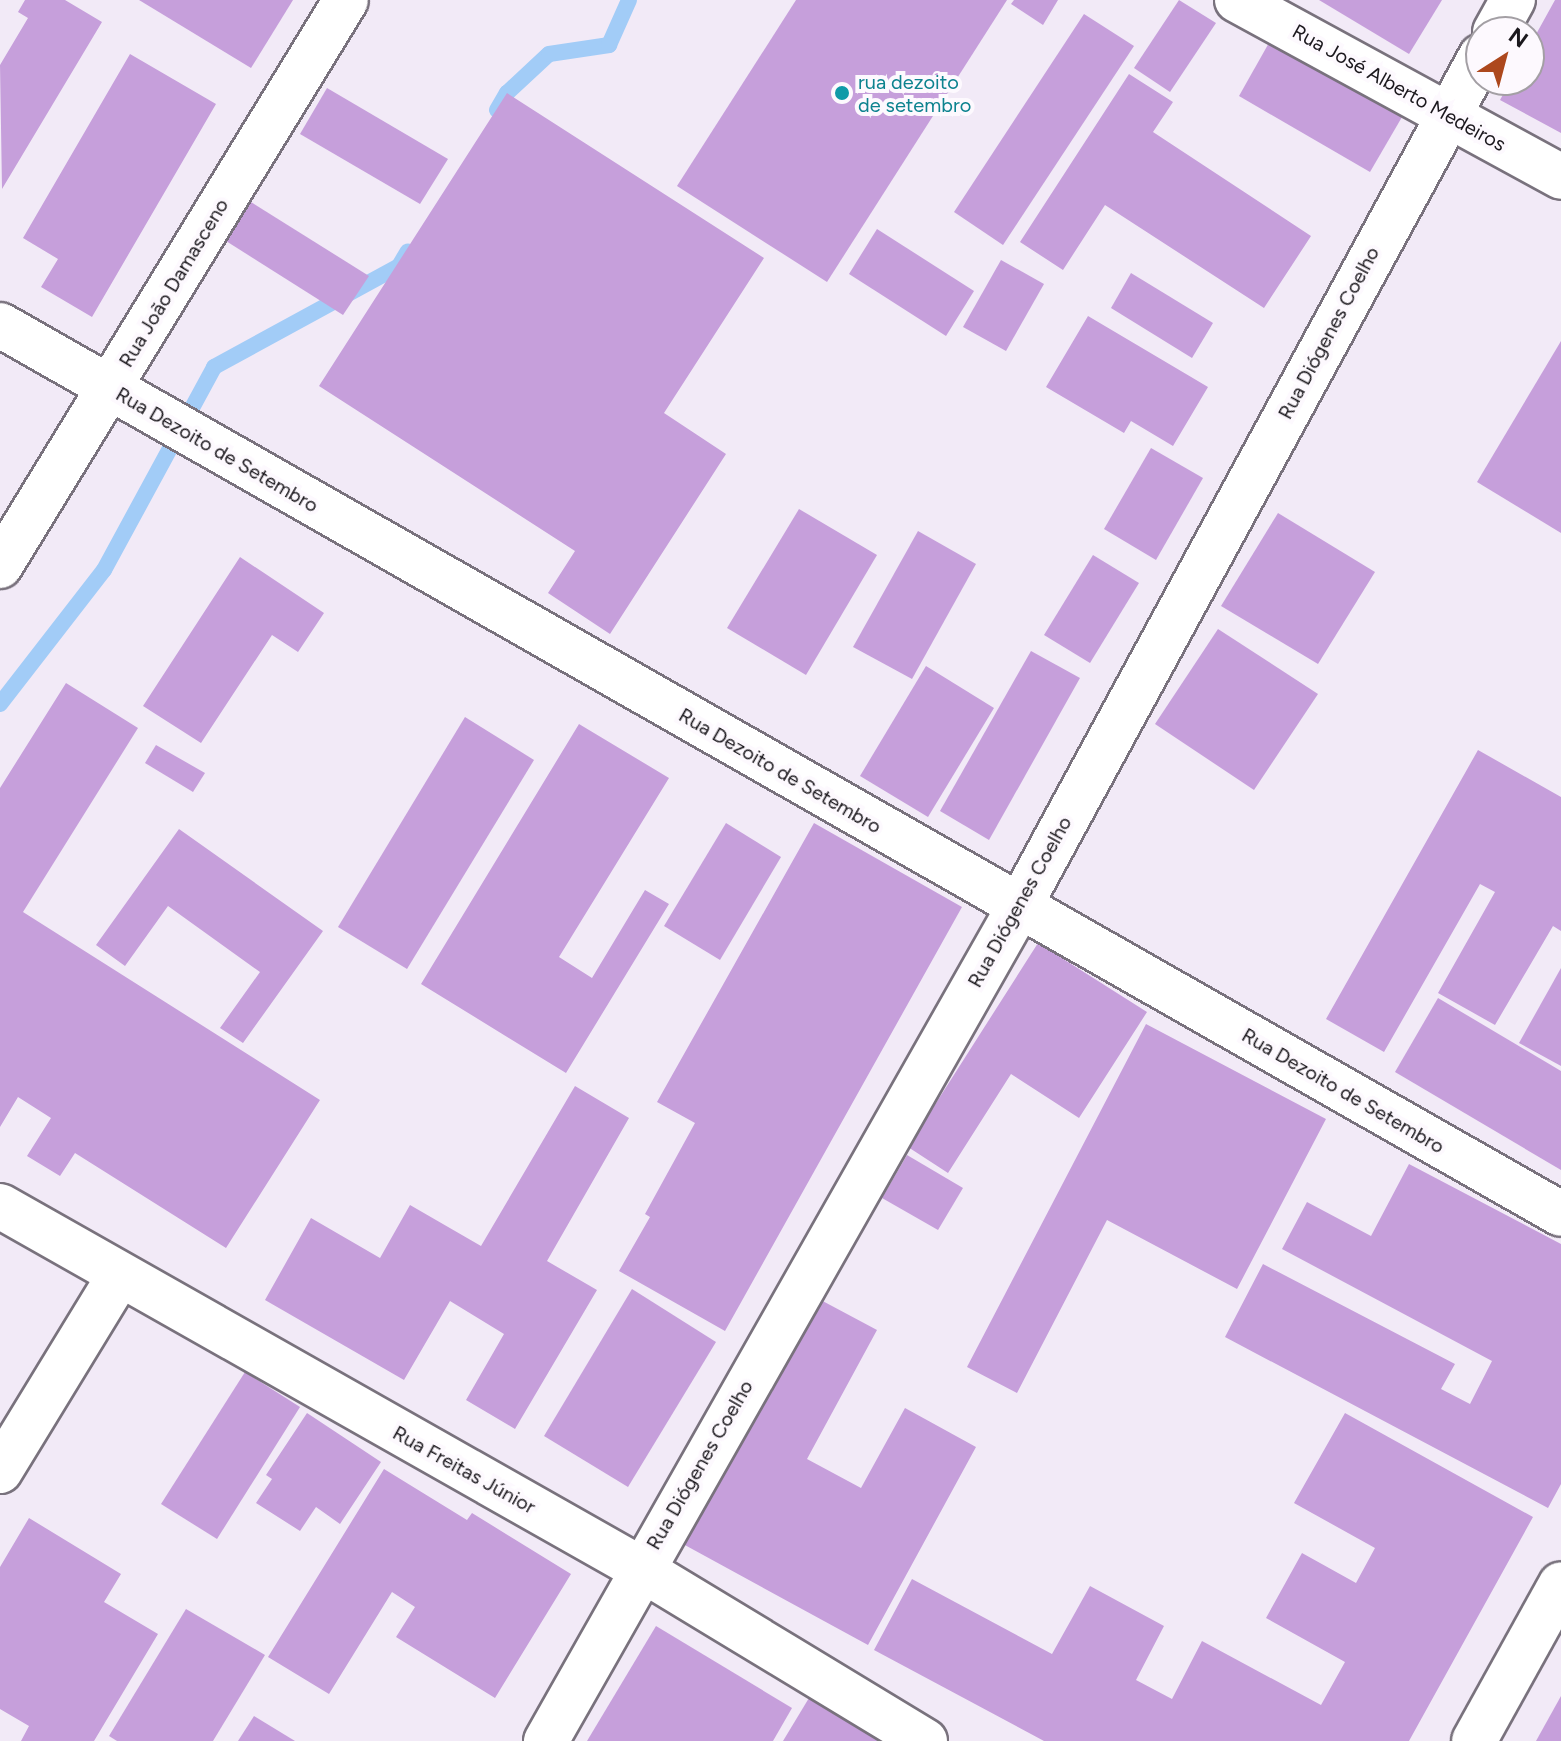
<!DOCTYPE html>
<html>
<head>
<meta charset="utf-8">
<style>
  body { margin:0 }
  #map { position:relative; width:1561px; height:1741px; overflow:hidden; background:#f2eaf7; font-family:Figtree,sans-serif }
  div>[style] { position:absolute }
  .stream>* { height:16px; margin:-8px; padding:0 8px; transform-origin:8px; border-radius:8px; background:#a2ccf7 }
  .building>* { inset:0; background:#c69fdb }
  .roads { filter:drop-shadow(2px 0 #79727d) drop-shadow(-2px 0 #79727d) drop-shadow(0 2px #79727d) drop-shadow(0 -2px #79727d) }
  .minor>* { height:44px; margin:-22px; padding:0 22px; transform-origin:22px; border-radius:22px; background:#fff }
  .dots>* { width:22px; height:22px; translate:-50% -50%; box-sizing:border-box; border:4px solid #fdf9fe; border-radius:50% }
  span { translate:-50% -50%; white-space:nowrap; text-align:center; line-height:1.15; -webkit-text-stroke:8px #fdf9fe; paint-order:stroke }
  .culture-label { font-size:20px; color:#0d838f }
  .left { translate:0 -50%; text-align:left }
  .street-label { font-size:20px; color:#1b181d }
  .north { position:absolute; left:1465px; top:16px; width:80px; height:80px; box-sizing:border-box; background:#fdf9fe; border:2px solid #a39fa4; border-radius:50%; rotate:36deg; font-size:22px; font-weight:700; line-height:32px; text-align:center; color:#1b181d }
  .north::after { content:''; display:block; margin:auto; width:28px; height:36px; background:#ad481d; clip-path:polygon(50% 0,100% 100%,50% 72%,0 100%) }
</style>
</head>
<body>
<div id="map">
  <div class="stream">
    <i style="left:497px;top:110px;width:20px;rotate:-60deg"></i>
    <i style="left:507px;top:93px;width:57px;rotate:-42.9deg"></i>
    <i style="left:549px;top:54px;width:61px;rotate:-8.5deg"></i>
    <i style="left:609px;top:45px;width:49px;rotate:-66deg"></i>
    <i style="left:0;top:704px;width:170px;rotate:-52.2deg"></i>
    <i style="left:104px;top:570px;width:231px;rotate:-61.5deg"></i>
    <i style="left:214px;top:367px;width:211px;rotate:-28.6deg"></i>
    <i style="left:399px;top:266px;width:17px;rotate:-59deg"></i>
  </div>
  <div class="building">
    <i style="clip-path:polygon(25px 0,65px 0,102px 22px,2px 189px,0 65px,28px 18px,18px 12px)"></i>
    <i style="clip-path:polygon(139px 0,293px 0,251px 68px)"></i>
    <i style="clip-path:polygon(796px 0,1007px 0,827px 282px,677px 186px)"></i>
    <i style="clip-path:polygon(1014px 0,1058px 0,1043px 25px,1011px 4px)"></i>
    <i style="clip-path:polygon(1179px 0,1216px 23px,1170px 92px,1134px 68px)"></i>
    <i style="clip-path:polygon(1319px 0,1442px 0,1409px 54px)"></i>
    <i style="clip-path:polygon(1555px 0,1561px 0,1561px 133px,1500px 100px,1511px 80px,1529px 80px,1529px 47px)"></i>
    <i style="clip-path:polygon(1084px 14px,1134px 46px,1003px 245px,954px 212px)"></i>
    <i style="clip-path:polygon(1270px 41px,1402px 117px,1370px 172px,1239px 96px)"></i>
    <i style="clip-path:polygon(130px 54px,216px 104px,92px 317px,41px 287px,58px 259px,23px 238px)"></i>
    <i style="clip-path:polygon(1129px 74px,1173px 102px,1153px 132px,1311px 236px,1264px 308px,1105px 205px,1063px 270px,1020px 242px)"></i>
    <i style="clip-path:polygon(327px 88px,448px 159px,420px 204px,300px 134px)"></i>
    <i style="clip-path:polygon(507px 93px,764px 258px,664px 413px,726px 454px,610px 634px,548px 593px,575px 551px,319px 386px)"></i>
    <i style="clip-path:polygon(251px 202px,369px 276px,343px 315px,226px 241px)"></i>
    <i style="clip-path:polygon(877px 229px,974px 291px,946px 336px,849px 274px)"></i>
    <i style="clip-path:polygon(1001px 260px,1044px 284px,1006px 351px,963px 327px)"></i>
    <i style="clip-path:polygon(1131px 273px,1213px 323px,1192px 358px,1111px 308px)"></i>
    <i style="clip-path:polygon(1088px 316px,1208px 387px,1173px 446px,1131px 421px,1124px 433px,1046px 387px)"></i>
    <i style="clip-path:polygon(1561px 341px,1561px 533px,1477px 482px)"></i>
    <i style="clip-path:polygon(1151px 448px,1203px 478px,1156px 560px,1104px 529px)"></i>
    <i style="clip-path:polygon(799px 509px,877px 555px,806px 675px,727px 628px)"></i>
    <i style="clip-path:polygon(1278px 513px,1375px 572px,1318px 664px,1221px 606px)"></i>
    <i style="clip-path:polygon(918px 531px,976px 564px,912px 679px,853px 647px)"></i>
    <i style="clip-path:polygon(1093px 555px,1139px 583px,1090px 663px,1044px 635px)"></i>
    <i style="clip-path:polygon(240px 557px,324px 613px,298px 652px,272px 635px,201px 743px,143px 706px)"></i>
    <i style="clip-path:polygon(1218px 629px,1318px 694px,1254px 790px,1155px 724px)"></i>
    <i style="clip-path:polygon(1031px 651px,1080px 678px,989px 840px,940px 811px)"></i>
    <i style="clip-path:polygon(926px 666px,994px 708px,928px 817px,860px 776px)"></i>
    <i style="clip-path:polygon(66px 683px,138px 728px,23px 912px,320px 1100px,226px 1248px,75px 1153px,60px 1176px,27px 1156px,51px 1118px,18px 1097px,0 1127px,0 788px)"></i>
    <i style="clip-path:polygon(465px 717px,534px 760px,407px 969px,338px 927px)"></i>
    <i style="clip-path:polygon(579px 724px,669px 778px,559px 957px,592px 978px,645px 890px,669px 904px,566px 1073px,421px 984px)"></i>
    <i style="clip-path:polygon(156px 745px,205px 773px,193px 792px,145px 763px)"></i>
    <i style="clip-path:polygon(1478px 750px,1561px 797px,1561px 931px,1553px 926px,1495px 1025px,1438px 993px,1495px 892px,1480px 884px,1384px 1052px,1326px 1019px)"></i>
    <i style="clip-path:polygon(726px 823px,781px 857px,720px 960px,664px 926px)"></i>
    <i style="clip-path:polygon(814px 823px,962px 907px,725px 1331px,619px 1271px,650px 1217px,645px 1214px,695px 1123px,657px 1102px)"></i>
    <i style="clip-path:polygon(179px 829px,323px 931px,243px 1043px,220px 1028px,260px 972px,168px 906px,125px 966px,96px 945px)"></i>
    <i style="clip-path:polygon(1038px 943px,1147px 1012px,1079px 1118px,1011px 1074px,948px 1173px,908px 1147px)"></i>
    <i style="clip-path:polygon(1561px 968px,1561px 1066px,1519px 1043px)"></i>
    <i style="clip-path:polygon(1438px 998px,1561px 1071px,1561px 1170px,1395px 1072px)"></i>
    <i style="clip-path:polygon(1146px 1024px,1326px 1119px,1237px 1289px,1107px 1220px,1017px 1393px,967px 1367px)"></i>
    <i style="clip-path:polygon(575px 1086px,629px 1118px,547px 1261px,597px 1290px,515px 1429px,466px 1400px,504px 1334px,450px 1301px,404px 1380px,265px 1300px,311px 1218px,380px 1258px,410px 1205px,481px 1246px)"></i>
    <i style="clip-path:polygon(907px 1155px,963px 1188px,938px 1230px,882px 1198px)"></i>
    <i style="clip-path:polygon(1409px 1164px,1561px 1244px,1561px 1484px,1548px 1508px,1225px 1337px,1263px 1264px,1455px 1364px,1441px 1389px,1470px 1404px,1492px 1361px,1282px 1249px,1307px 1202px,1371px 1236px)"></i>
    <i style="clip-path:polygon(632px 1289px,716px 1342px,628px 1487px,544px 1436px)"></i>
    <i style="clip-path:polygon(817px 1298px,877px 1330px,807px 1459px,861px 1488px,905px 1408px,976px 1447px,868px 1645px,683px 1544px)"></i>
    <i style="clip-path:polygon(245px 1372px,300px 1407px,217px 1539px,161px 1504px)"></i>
    <i style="clip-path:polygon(307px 1413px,381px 1462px,340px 1524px,316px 1507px,300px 1531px,256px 1503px,272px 1479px,266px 1475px)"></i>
    <i style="clip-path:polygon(1345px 1413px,1533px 1517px,1409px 1741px,1044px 1741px,874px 1650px,912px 1579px,1052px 1654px,1090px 1586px,1164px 1626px,1136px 1680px,1172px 1699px,1202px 1641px,1321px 1705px,1345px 1662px,1266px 1618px,1302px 1553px,1356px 1583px,1375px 1548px,1294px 1503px)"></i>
    <i style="clip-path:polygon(384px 1469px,467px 1520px,472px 1513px,571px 1574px,495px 1698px,396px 1637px,415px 1607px,392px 1592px,329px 1694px,268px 1657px)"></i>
    <i style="clip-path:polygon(29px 1518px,121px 1574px,104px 1602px,158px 1634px,94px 1741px,21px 1741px,29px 1726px,0 1709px,0 1567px)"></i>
    <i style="clip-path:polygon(186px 1609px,265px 1655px,213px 1741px,117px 1741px,109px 1736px)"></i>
    <i style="clip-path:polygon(656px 1626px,792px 1708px,773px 1741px,587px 1741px)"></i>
    <i style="clip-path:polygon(812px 1693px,892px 1741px,783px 1741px)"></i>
    <i style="clip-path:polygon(1561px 1696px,1561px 1741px,1536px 1741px)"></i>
    <i style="clip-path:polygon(254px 1716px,295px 1741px,238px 1741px)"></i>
  </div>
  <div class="roads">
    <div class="minor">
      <i style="left:1237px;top:0;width:369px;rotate:28.6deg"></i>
      <i style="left:1495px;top:32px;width:37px;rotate:-61deg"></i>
      <i style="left:0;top:325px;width:1796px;rotate:29.66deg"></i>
      <i style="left:0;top:566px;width:663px;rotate:-58.56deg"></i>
      <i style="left:0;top:1206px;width:737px;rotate:29.52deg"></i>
      <i style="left:641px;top:1569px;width:332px;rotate:31.2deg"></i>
      <i style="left:0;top:1471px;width:228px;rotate:-58.6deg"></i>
      <i style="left:546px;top:1741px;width:959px;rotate:-60.44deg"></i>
      <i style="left:1019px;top:907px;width:968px;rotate:-61.5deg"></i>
      <i style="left:1474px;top:1741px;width:179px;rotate:-61deg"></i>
    </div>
  </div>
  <div class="dots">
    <i style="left:842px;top:93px;background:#0f9aa8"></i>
  </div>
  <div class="culture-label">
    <span class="left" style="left:858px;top:94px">rua dezoito<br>de setembro</span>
  </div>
  <div class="street-label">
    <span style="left:1399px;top:88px;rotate:29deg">Rua José Alberto Medeiros</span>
    <span style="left:174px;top:283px;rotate:-59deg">Rua João Damasceno</span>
    <span style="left:1329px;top:333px;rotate:-62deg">Rua Diógenes Coelho</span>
    <span style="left:217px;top:450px;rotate:30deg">Rua Dezoito de Setembro</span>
    <span style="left:780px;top:771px;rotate:30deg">Rua Dezoito de Setembro</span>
    <span style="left:1020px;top:902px;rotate:-61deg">Rua Diógenes Coelho</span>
    <span style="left:1343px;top:1091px;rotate:30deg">Rua Dezoito de Setembro</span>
    <span style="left:700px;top:1465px;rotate:-60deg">Rua Diógenes Coelho</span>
    <span style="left:464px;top:1470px;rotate:29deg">Rua Freitas Júnior</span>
  </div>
  <div class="north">N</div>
</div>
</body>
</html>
